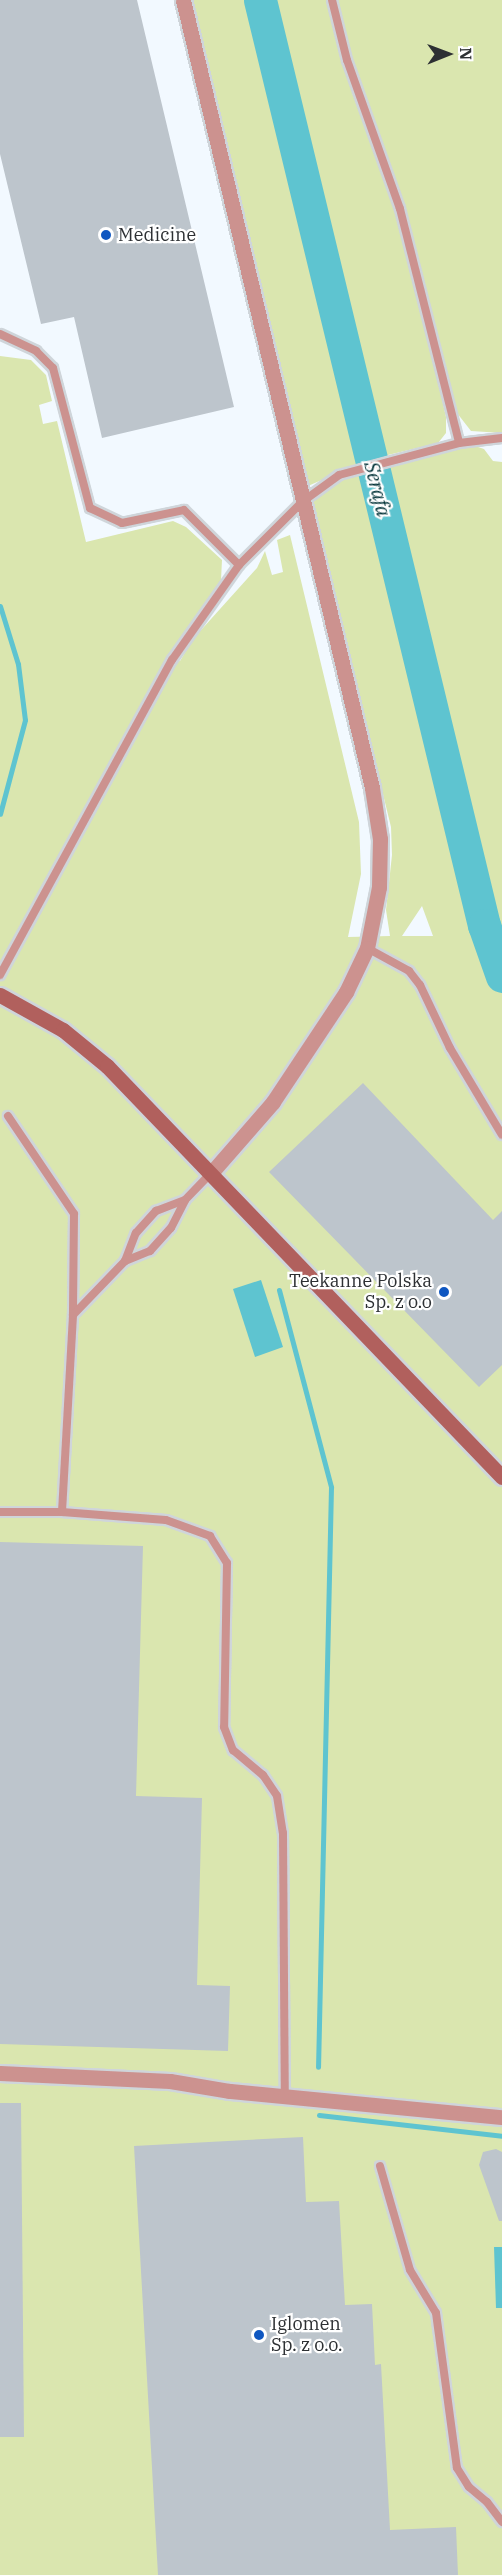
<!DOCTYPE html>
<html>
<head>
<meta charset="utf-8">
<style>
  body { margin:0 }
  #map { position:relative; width:502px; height:2575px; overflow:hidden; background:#f2f9ff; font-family:"IBM Plex Serif",serif }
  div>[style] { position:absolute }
  .green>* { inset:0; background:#dae6af }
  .water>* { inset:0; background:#5ec4d0 }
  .stream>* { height:5px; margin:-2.5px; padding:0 2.5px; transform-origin:2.5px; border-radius:2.5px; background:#5ec4d0 }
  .river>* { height:33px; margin:-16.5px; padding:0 16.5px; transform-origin:16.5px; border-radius:16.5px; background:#5ec4d0 }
  .building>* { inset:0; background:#bdc5cc }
  .roads { filter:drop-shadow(2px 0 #cfd5da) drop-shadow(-2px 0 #cfd5da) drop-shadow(0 2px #cfd5da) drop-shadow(0 -2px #cfd5da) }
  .lane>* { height:8px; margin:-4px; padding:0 4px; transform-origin:4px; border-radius:4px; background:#cc928f }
  .street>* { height:15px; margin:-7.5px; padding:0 7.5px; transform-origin:7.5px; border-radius:7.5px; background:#cc928f }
  .secondary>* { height:15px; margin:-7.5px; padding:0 7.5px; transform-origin:7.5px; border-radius:7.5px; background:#b1605d }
  .dots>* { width:16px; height:16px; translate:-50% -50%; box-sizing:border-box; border:3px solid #fff; border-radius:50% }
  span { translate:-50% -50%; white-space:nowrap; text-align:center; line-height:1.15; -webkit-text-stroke:4.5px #fff; paint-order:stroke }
  .poi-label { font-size:18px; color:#2d3033 }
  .left { translate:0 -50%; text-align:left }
  .right { translate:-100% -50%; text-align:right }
  .water-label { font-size:20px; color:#003136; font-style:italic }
  .north { position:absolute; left:418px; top:24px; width:60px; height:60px; -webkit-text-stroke:4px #fff; paint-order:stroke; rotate:89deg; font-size:16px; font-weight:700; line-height:24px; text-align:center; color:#2d3033 }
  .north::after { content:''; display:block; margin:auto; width:21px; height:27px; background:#2d3033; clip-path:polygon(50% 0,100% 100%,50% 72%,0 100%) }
</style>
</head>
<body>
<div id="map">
  <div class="green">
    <i style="clip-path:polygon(192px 0,328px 0,353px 95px,393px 200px,411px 263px,446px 417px,446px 433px,438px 443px,367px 460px,308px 486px)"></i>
    <i style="clip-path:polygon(336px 0,502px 0,502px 433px,471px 431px,457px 413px,410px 228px,354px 69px)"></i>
    <i style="clip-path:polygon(evenodd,0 356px,31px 360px,46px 375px,52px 401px,39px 405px,43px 424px,57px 421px,86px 542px,173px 521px,186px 527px,222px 560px,221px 580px,166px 663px,180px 661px,193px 639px,257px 568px,265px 551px,272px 575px,283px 572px,277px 540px,290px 535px,359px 822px,361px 874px,348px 937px,390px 936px,386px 910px,392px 855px,391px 827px,312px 503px,320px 493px,351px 474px,439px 452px,475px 446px,484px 449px,493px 461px,502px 462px,502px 2575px,0 2575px,0 356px,422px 906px,433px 936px,402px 936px,422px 906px)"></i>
  </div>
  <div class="water">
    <i style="clip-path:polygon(261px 1280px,283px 1347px,255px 1357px,233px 1289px)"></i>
    <i style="clip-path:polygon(494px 2247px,502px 2247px,502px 2308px,496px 2308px)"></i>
  </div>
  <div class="stream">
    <i style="left:0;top:606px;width:61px;rotate:72.8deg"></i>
    <i style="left:18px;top:664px;width:56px;rotate:82.9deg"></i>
    <i style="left:25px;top:720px;width:97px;rotate:104.9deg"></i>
    <i style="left:279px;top:1290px;width:204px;rotate:75.2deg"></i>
    <i style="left:331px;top:1487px;width:580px;rotate:91.28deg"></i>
    <i style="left:319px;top:2115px;width:184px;rotate:6.5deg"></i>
  </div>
  <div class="river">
    <i style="left:260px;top:0;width:952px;rotate:76.39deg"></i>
    <i style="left:484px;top:925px;width:54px;rotate:70.6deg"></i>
  </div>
  <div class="building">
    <i style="clip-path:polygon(0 0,137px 0,234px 407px,102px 438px,74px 317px,41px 324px,0 154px)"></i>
    <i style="clip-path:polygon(363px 1083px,493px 1220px,502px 1211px,502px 1365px,479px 1387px,269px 1172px)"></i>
    <i style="clip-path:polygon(0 1542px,143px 1546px,136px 1796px,202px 1798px,197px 1985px,230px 1986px,228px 2051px,0 2044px)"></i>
    <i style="clip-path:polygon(0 2103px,21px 2103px,24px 2437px,0 2437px)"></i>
    <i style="clip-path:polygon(303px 2137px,306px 2202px,339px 2201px,345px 2305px,372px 2304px,375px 2365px,381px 2364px,390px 2530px,456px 2527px,458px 2575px,158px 2575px,134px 2146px)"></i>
    <i style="clip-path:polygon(496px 2149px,502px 2152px,502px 2221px,499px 2221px,479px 2165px,483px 2152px)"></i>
  </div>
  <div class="roads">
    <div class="lane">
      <i style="left:332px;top:0;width:62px;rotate:76deg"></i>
      <i style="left:347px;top:60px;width:158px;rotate:70.4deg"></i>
      <i style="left:400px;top:209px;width:241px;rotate:75.8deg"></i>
      <i style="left:0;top:334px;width:40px;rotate:25deg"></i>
      <i style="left:36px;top:351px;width:24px;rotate:45deg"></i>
      <i style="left:53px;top:368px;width:145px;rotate:75.2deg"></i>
      <i style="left:90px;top:508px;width:35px;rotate:25deg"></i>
      <i style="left:122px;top:523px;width:63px;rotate:-11.8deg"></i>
      <i style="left:184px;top:510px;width:78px;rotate:45deg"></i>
      <i style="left:367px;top:948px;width:48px;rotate:28.7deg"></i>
      <i style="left:409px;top:971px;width:18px;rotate:52deg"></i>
      <i style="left:420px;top:985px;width:70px;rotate:64.5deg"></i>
      <i style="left:450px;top:1048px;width:101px;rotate:59.1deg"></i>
      <i style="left:0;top:975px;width:359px;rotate:-61.4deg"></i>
      <i style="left:172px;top:660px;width:116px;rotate:-54.8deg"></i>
      <i style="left:239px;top:565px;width:89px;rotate:-45deg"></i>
      <i style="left:302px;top:502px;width:46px;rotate:-36.1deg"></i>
      <i style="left:339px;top:475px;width:124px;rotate:-14.9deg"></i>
      <i style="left:459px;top:443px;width:43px;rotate:-6.6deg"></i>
      <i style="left:8px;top:1116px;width:118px;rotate:56deg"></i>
      <i style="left:74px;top:1214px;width:101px;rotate:90.6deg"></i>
      <i style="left:125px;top:1261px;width:30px;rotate:-69deg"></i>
      <i style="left:136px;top:1233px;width:30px;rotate:-48deg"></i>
      <i style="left:156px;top:1211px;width:31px;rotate:-21deg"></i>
      <i style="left:0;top:1512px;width:62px"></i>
      <i style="left:62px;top:1512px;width:197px;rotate:-86.8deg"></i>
      <i style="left:73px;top:1315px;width:75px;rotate:-46.1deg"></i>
      <i style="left:125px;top:1261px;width:27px;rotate:-22deg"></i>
      <i style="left:150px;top:1251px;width:31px;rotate:-48deg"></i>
      <i style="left:171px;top:1228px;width:31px;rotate:-63deg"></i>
      <i style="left:185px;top:1200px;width:37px;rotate:-46deg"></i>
      <i style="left:62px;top:1512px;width:104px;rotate:4.4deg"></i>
      <i style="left:166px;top:1520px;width:47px;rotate:20deg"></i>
      <i style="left:210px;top:1536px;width:32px;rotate:58deg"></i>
      <i style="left:227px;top:1563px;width:164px;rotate:91deg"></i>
      <i style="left:224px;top:1727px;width:25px;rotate:69deg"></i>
      <i style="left:233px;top:1750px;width:39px;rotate:40deg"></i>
      <i style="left:263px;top:1775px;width:25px;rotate:56deg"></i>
      <i style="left:277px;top:1796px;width:37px;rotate:81deg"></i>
      <i style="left:283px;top:1833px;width:262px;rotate:89.6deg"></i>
      <i style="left:380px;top:2166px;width:108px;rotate:73.9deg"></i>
      <i style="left:410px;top:2270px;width:50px;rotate:58.8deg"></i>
      <i style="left:436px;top:2313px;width:156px;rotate:82.3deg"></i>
      <i style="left:457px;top:2468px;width:22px;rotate:58deg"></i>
      <i style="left:469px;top:2487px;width:23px;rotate:40deg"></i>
      <i style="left:487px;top:2502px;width:25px;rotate:53deg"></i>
    </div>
    <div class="street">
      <i style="left:183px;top:0;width:810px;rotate:76.51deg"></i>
      <i style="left:372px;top:788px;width:52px;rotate:81.1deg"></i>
      <i style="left:380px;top:839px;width:48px;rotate:91.2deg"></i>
      <i style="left:379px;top:887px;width:62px;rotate:101.1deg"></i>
      <i style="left:367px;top:948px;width:49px;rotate:115.5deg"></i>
      <i style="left:346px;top:992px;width:132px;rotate:123.6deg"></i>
      <i style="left:273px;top:1102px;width:94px;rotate:131.1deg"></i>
      <i style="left:0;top:2073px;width:170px;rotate:2.7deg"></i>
      <i style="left:170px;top:2081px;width:61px;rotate:9.5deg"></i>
      <i style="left:230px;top:2091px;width:273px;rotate:5.5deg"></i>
    </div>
    <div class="secondary">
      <i style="left:0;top:995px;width:72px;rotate:29.1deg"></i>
      <i style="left:63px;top:1030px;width:57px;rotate:39.3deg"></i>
      <i style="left:107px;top:1066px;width:570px;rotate:46.14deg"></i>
    </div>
  </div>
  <div class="dots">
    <i style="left:106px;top:235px;background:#0f57c1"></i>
    <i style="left:444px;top:1292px;background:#0f57c1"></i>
    <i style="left:259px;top:2335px;background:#0f57c1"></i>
  </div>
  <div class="poi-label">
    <span class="left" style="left:118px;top:235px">Medicine</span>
    <span class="right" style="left:432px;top:1292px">Teekanne Polska<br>Sp. z o.o</span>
    <span class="left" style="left:271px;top:2335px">Iglomen<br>Sp. z o.o.</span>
  </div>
  <div class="water-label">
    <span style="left:378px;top:489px;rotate:76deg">Serafa</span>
  </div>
  <div class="north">N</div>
</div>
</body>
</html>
